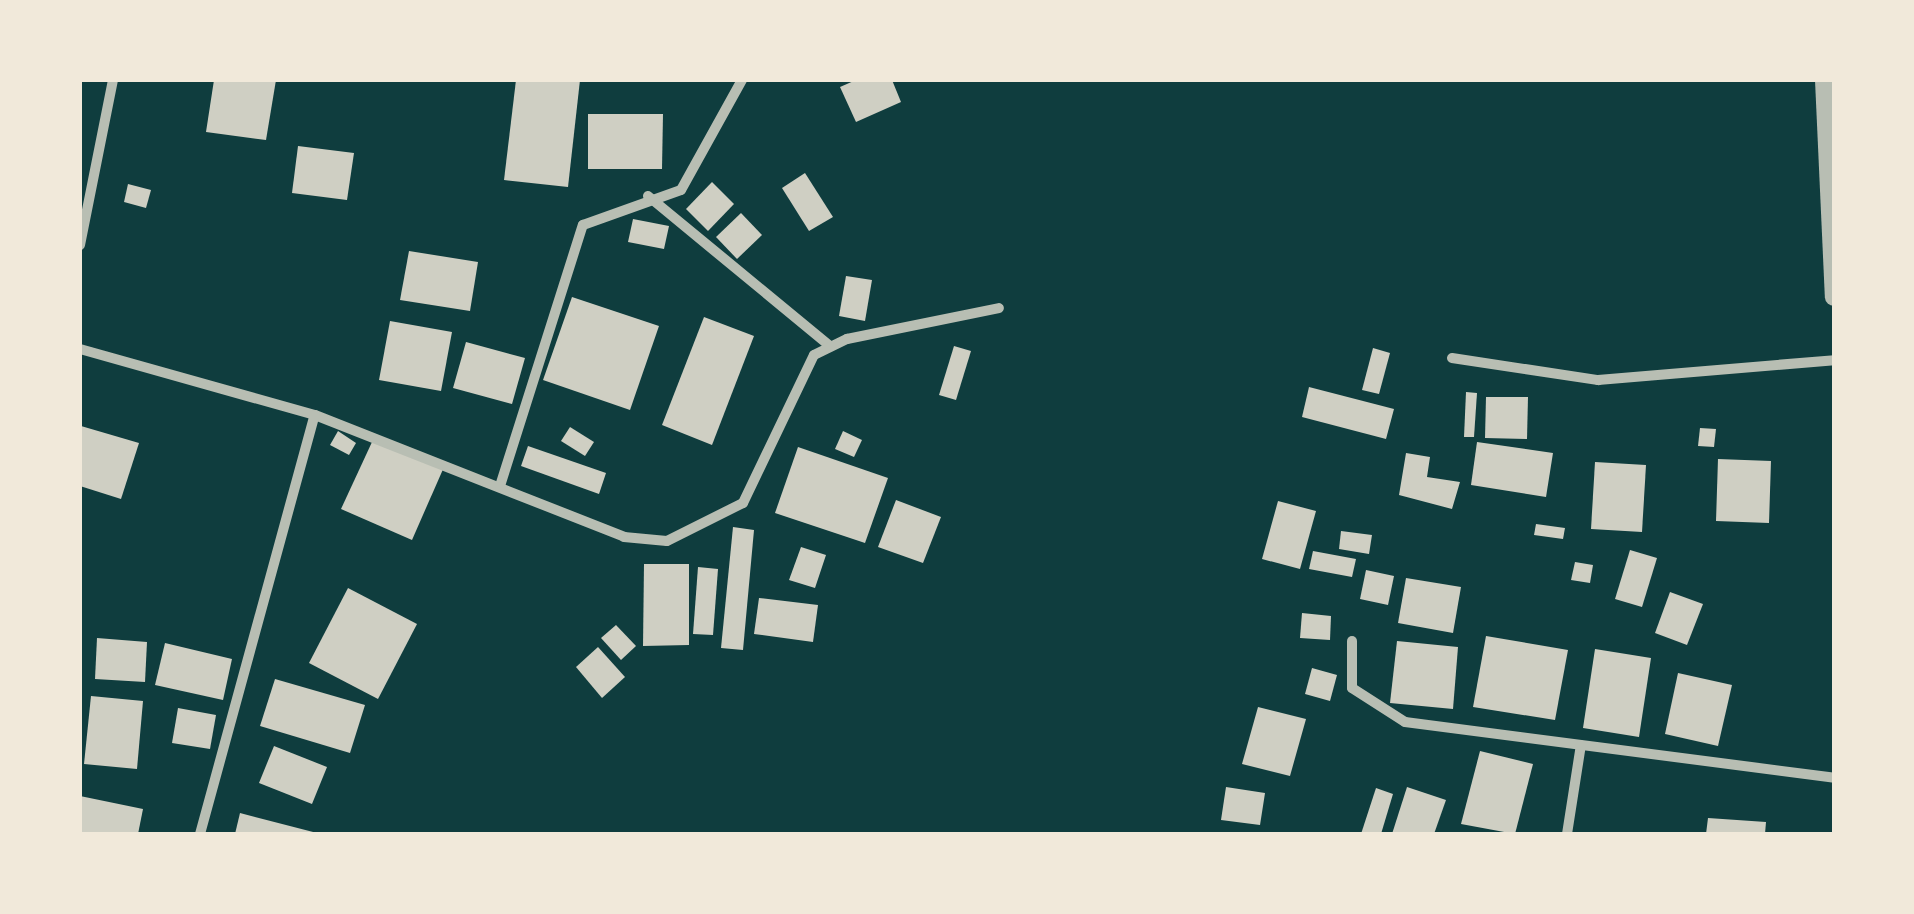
<!DOCTYPE html>
<html>
<head>
<meta charset="utf-8">
<style>
  body { margin:0 }
  #map { position:relative; width:1914px; height:914px; overflow:hidden; background:#0f3d3e; font-family:Poppins,sans-serif }
  div>[style] { position:absolute }
  .building>* { inset:0; background:#cfcfc3 }
  .minor>* { height:10px; margin:-5px; padding:0 5px; transform-origin:5px; border-radius:5px; background:#b8beb3 }
  .tertiary>* { height:18px; margin:-9px; padding:0 9px; transform-origin:9px; border-radius:9px; background:#b8beb3 }
  span { translate:-50% -50%; white-space:nowrap; text-align:center; line-height:1.15; -webkit-text-stroke:9px #f1e9da; paint-order:stroke }
  .frame { position:absolute; inset:0; border:82px solid #f1e9da; pointer-events:none }
</style>
</head>
<body>
<div id="map">
  <div class="building">
    <i style="clip-path:polygon(214px 80px,276px 80px,266px 140px,206px 132px)"></i>
    <i style="clip-path:polygon(516px 80px,580px 80px,568px 187px,504px 180px)"></i>
    <i style="clip-path:polygon(856px 80px,892px 80px,901px 102px,856px 122px,840px 87px)"></i>
    <i style="clip-path:polygon(588px 114px,663px 114px,662px 169px,588px 169px)"></i>
    <i style="clip-path:polygon(298px 146px,354px 153px,347px 200px,292px 193px)"></i>
    <i style="clip-path:polygon(805px 173px,833px 217px,809px 231px,782px 188px)"></i>
    <i style="clip-path:polygon(712px 182px,734px 204px,708px 231px,686px 209px)"></i>
    <i style="clip-path:polygon(128px 184px,151px 190px,146px 208px,124px 202px)"></i>
    <i style="clip-path:polygon(741px 213px,762px 235px,737px 259px,716px 237px)"></i>
    <i style="clip-path:polygon(633px 219px,669px 226px,664px 249px,628px 242px)"></i>
    <i style="clip-path:polygon(409px 251px,478px 262px,470px 311px,400px 300px)"></i>
    <i style="clip-path:polygon(846px 276px,872px 280px,865px 321px,839px 316px)"></i>
    <i style="clip-path:polygon(572px 297px,659px 326px,630px 410px,543px 380px)"></i>
    <i style="clip-path:polygon(704px 317px,754px 336px,712px 445px,662px 425px)"></i>
    <i style="clip-path:polygon(390px 321px,452px 332px,441px 391px,379px 380px)"></i>
    <i style="clip-path:polygon(466px 342px,525px 358px,512px 404px,453px 388px)"></i>
    <i style="clip-path:polygon(954px 346px,971px 351px,956px 400px,939px 395px)"></i>
    <i style="clip-path:polygon(1373px 348px,1390px 353px,1379px 394px,1362px 390px)"></i>
    <i style="clip-path:polygon(1309px 387px,1394px 409px,1386px 439px,1302px 417px)"></i>
    <i style="clip-path:polygon(1466px 392px,1477px 393px,1474px 437px,1464px 437px)"></i>
    <i style="clip-path:polygon(1486px 397px,1528px 397px,1527px 439px,1485px 438px)"></i>
    <i style="clip-path:polygon(81px 426px,139px 443px,121px 499px,80px 486px)"></i>
    <i style="clip-path:polygon(570px 427px,594px 442px,585px 456px,561px 441px)"></i>
    <i style="clip-path:polygon(1700px 428px,1716px 429px,1714px 447px,1698px 446px)"></i>
    <i style="clip-path:polygon(338px 431px,356px 443px,349px 455px,330px 445px)"></i>
    <i style="clip-path:polygon(843px 431px,862px 440px,854px 457px,835px 449px)"></i>
    <i style="clip-path:polygon(372px 442px,444px 467px,412px 540px,341px 509px)"></i>
    <i style="clip-path:polygon(1477px 442px,1553px 453px,1546px 497px,1471px 485px)"></i>
    <i style="clip-path:polygon(528px 446px,606px 473px,599px 494px,521px 466px)"></i>
    <i style="clip-path:polygon(798px 447px,888px 478px,865px 543px,775px 513px)"></i>
    <i style="clip-path:polygon(1406px 453px,1430px 457px,1427px 477px,1460px 482px,1452px 509px,1399px 495px)"></i>
    <i style="clip-path:polygon(1718px 459px,1771px 461px,1769px 523px,1716px 521px)"></i>
    <i style="clip-path:polygon(1595px 462px,1646px 465px,1642px 532px,1591px 529px)"></i>
    <i style="clip-path:polygon(896px 500px,941px 517px,923px 563px,878px 547px)"></i>
    <i style="clip-path:polygon(1278px 501px,1316px 511px,1300px 569px,1262px 559px)"></i>
    <i style="clip-path:polygon(1536px 524px,1565px 528px,1563px 539px,1534px 535px)"></i>
    <i style="clip-path:polygon(733px 527px,754px 530px,743px 650px,721px 648px)"></i>
    <i style="clip-path:polygon(1341px 531px,1372px 535px,1369px 554px,1339px 549px)"></i>
    <i style="clip-path:polygon(801px 547px,826px 555px,815px 588px,789px 580px)"></i>
    <i style="clip-path:polygon(1630px 550px,1657px 558px,1642px 607px,1615px 599px)"></i>
    <i style="clip-path:polygon(1313px 551px,1356px 559px,1352px 577px,1309px 569px)"></i>
    <i style="clip-path:polygon(1575px 562px,1593px 565px,1590px 583px,1571px 580px)"></i>
    <i style="clip-path:polygon(644px 564px,689px 564px,689px 645px,643px 646px)"></i>
    <i style="clip-path:polygon(698px 567px,718px 569px,713px 635px,693px 634px)"></i>
    <i style="clip-path:polygon(1366px 570px,1394px 576px,1388px 605px,1360px 599px)"></i>
    <i style="clip-path:polygon(1406px 578px,1461px 587px,1453px 633px,1398px 623px)"></i>
    <i style="clip-path:polygon(348px 588px,417px 624px,378px 699px,309px 663px)"></i>
    <i style="clip-path:polygon(1670px 592px,1703px 604px,1687px 645px,1655px 633px)"></i>
    <i style="clip-path:polygon(759px 598px,818px 605px,813px 642px,754px 634px)"></i>
    <i style="clip-path:polygon(1302px 613px,1331px 616px,1330px 640px,1300px 638px)"></i>
    <i style="clip-path:polygon(616px 625px,636px 646px,621px 660px,601px 638px)"></i>
    <i style="clip-path:polygon(1486px 636px,1568px 650px,1555px 720px,1473px 707px)"></i>
    <i style="clip-path:polygon(97px 638px,147px 642px,145px 682px,95px 679px)"></i>
    <i style="clip-path:polygon(1397px 641px,1458px 647px,1453px 709px,1390px 703px)"></i>
    <i style="clip-path:polygon(165px 643px,232px 659px,223px 700px,155px 685px)"></i>
    <i style="clip-path:polygon(598px 647px,625px 677px,602px 698px,576px 667px)"></i>
    <i style="clip-path:polygon(1595px 649px,1651px 658px,1639px 737px,1583px 728px)"></i>
    <i style="clip-path:polygon(1312px 668px,1337px 675px,1330px 701px,1305px 694px)"></i>
    <i style="clip-path:polygon(1678px 673px,1732px 685px,1718px 746px,1665px 734px)"></i>
    <i style="clip-path:polygon(275px 679px,365px 705px,350px 753px,260px 726px)"></i>
    <i style="clip-path:polygon(91px 696px,143px 701px,137px 769px,84px 764px)"></i>
    <i style="clip-path:polygon(1258px 707px,1306px 719px,1290px 776px,1242px 764px)"></i>
    <i style="clip-path:polygon(178px 708px,216px 715px,210px 749px,172px 743px)"></i>
    <i style="clip-path:polygon(274px 746px,327px 767px,312px 804px,259px 783px)"></i>
    <i style="clip-path:polygon(1480px 751px,1533px 764px,1515px 834px,1461px 824px)"></i>
    <i style="clip-path:polygon(1226px 787px,1265px 793px,1260px 825px,1221px 820px)"></i>
    <i style="clip-path:polygon(1407px 787px,1446px 800px,1434px 834px,1392px 834px)"></i>
    <i style="clip-path:polygon(1376px 788px,1393px 794px,1381px 834px,1361px 834px)"></i>
    <i style="clip-path:polygon(80px 796px,143px 809px,138px 834px,80px 834px)"></i>
    <i style="clip-path:polygon(240px 813px,317px 833px,317px 834px,235px 834px)"></i>
    <i style="clip-path:polygon(1708px 818px,1766px 822px,1765px 834px,1706px 834px)"></i>
  </div>
  <div class="minor">
    <i style="left:648px;top:196px;width:234px;rotate:39.5deg"></i>
    <i style="left:80px;top:245px;width:168px;rotate:-78.7deg"></i>
    <i style="left:80px;top:349px;width:244px;rotate:15.7deg"></i>
    <i style="left:315px;top:415px;width:332px;rotate:21.5deg"></i>
    <i style="left:624px;top:537px;width:43px;rotate:5.3deg"></i>
    <i style="left:667px;top:541px;width:85px;rotate:-26.6deg"></i>
    <i style="left:743px;top:503px;width:164px;rotate:-64.4deg"></i>
    <i style="left:814px;top:355px;width:37px;rotate:-26deg"></i>
    <i style="left:847px;top:339px;width:155px;rotate:-11.5deg"></i>
    <i style="left:1452px;top:358px;width:148px;rotate:8.6deg"></i>
    <i style="left:1598px;top:380px;width:237px;rotate:-4.8deg"></i>
    <i style="left:500px;top:486px;width:274px;rotate:-72.4deg"></i>
    <i style="left:583px;top:225px;width:104px;rotate:-19.7deg"></i>
    <i style="left:681px;top:190px;width:126px;rotate:-61deg"></i>
    <i style="left:1352px;top:641px;width:47px;rotate:90deg"></i>
    <i style="left:1352px;top:688px;width:63px;rotate:32.7deg"></i>
    <i style="left:1405px;top:722px;width:433px;rotate:7.4deg"></i>
    <i style="left:200px;top:834px;width:434px;rotate:-74.7deg"></i>
    <i style="left:1567px;top:834px;width:90px;rotate:-81.1deg"></i>
  </div>
  <div class="tertiary">
    <i style="left:1824px;top:80px;width:217px;rotate:87.4deg"></i>
  </div>
  <div class="frame"></div>
</div>
</body>
</html>
